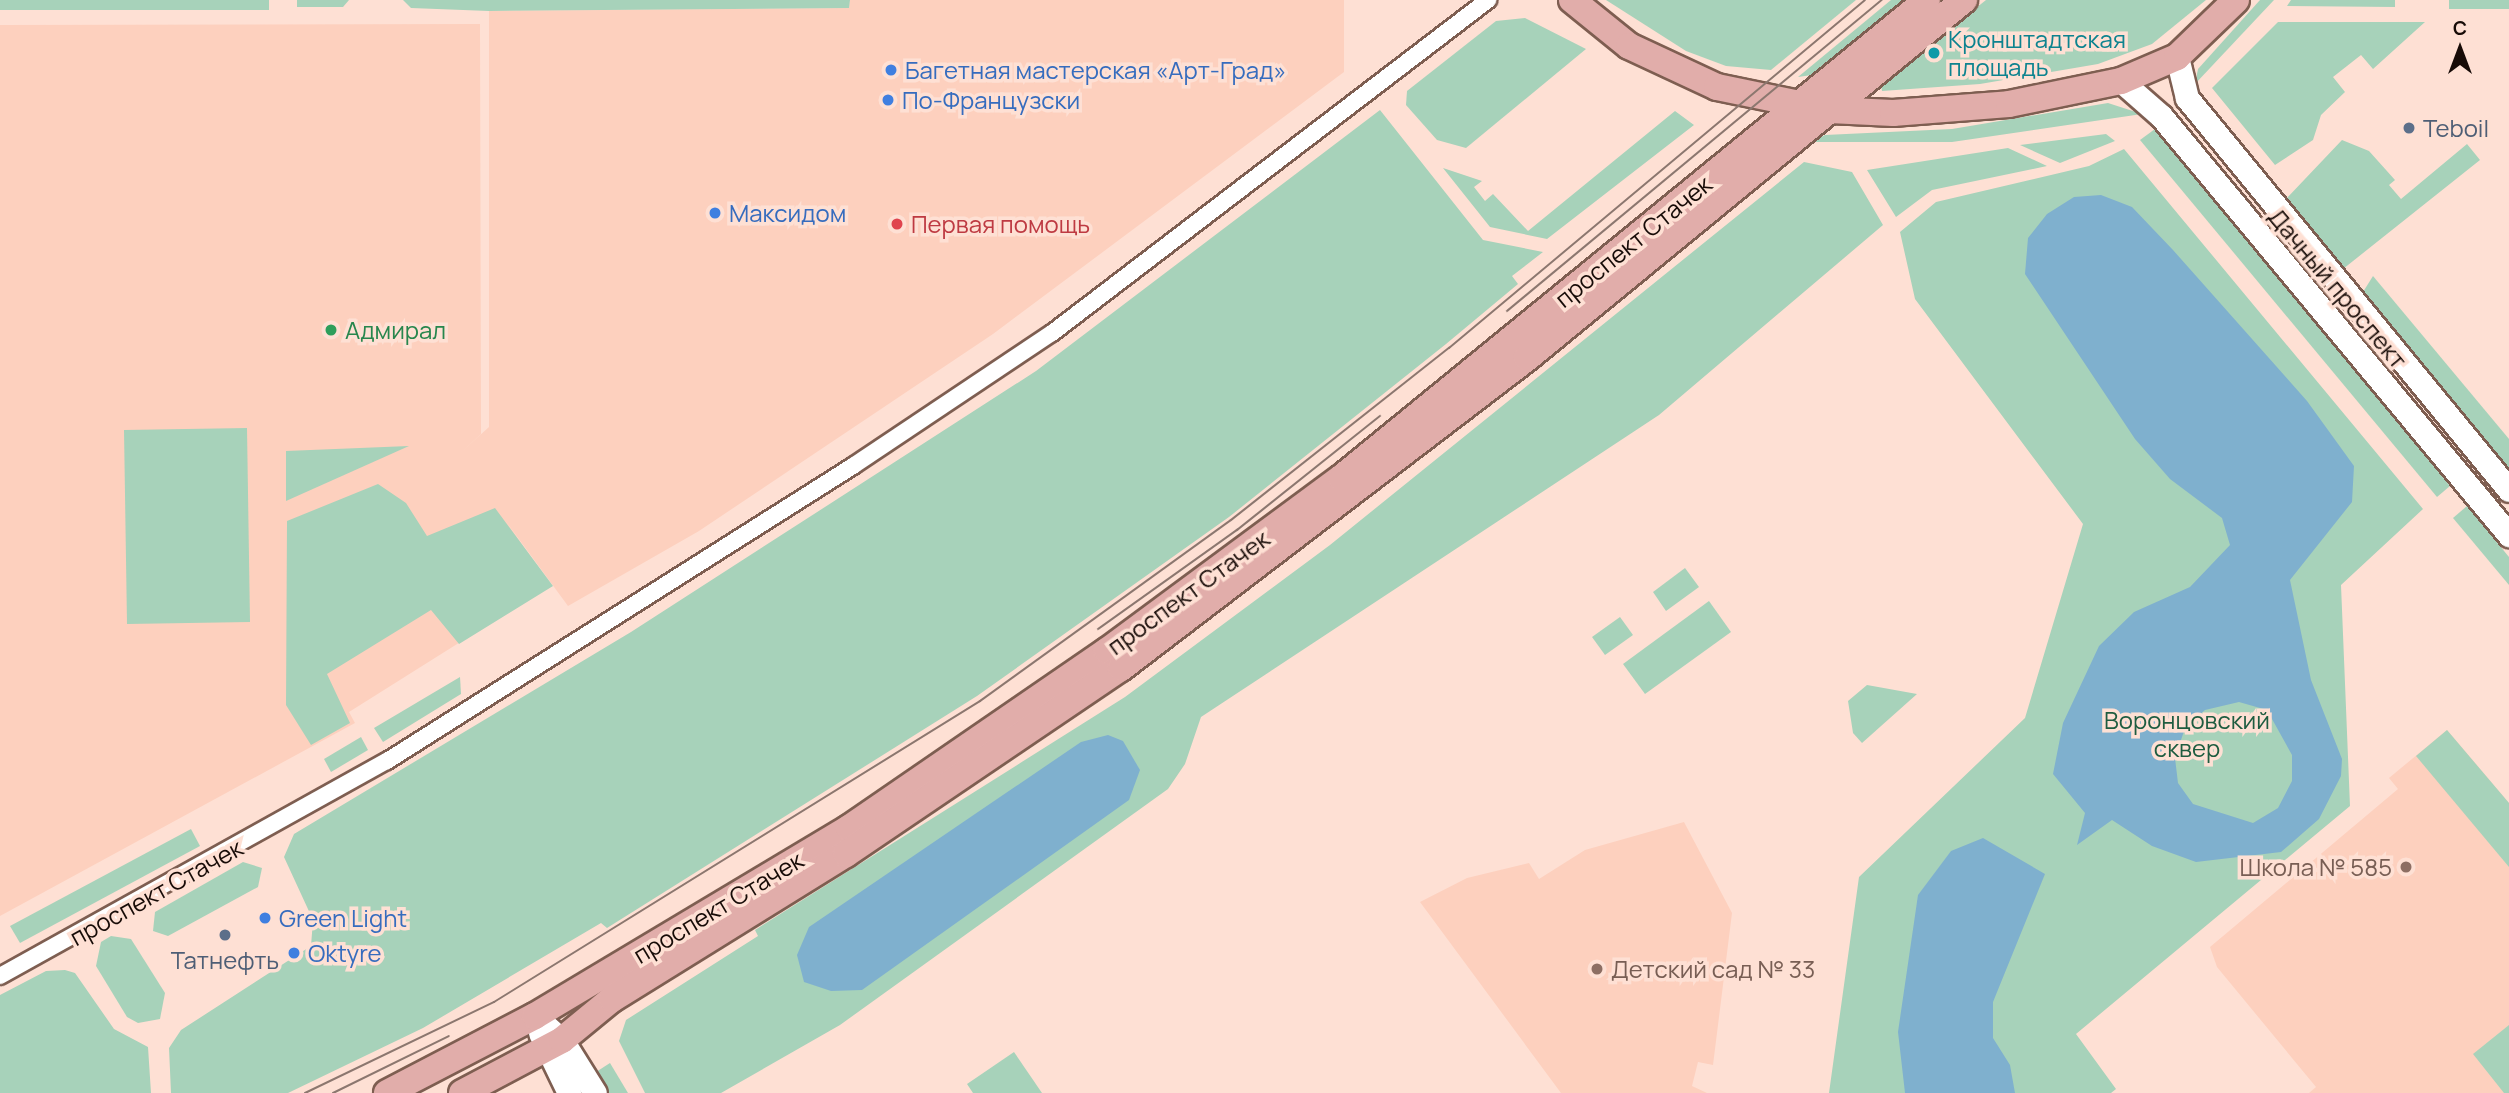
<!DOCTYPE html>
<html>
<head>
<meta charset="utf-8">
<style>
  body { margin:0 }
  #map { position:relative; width:2509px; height:1093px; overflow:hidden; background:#fee0d4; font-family:Manrope,sans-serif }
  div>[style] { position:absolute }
  .built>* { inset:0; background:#fdd0be }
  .green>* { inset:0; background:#a7d2ba }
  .water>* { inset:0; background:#7fb0ce }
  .roads { filter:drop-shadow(2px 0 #7e5e51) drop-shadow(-2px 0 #7e5e51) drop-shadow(0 2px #7e5e51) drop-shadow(0 -2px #7e5e51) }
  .street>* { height:16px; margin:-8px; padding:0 8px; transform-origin:8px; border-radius:8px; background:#fff }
  .secondary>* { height:23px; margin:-11.5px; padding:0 11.5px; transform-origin:11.5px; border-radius:11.5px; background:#fff }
  .primary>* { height:26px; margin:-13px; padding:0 13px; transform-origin:13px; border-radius:13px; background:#e1adaa }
  .tram>* { height:2px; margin:-1px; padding:0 1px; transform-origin:1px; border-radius:1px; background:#8c776f }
  .dots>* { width:19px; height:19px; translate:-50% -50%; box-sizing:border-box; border:4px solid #fee0d4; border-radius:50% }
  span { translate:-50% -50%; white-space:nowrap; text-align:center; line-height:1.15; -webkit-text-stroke:7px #fee0d4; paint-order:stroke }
  .culture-label { font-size:24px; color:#0d838f }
  .left { translate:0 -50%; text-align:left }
  .shop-label { font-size:24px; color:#366cbe }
  .service-label { font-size:24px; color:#4e5e75 }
  .health-label { font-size:24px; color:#be3a42 }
  .street-label { font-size:24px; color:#170b07 }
  .leisure-label { font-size:24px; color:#27864d }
  .park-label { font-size:24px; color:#1e5c40 }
  .education-label { font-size:24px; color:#785e54 }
  .right { translate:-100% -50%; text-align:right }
  .north { position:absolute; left:2425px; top:14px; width:70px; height:70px; -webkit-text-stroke:5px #fee0d4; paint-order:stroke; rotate:0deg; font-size:19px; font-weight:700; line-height:28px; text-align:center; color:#170b07 }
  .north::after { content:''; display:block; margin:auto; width:24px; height:32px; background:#170b07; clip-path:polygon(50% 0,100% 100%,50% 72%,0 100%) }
</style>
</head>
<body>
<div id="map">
  <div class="built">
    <i style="clip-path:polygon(850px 0,1344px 0,1344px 72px,993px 334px,699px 531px,568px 606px,502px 516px,551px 585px,349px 712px,355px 723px,0 916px,0 25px,480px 24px,481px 434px,457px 456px,489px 427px,489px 11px,849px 8px)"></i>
    <i style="clip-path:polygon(2447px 730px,2509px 803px,2509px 1093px,2309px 1093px,2316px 1087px,2217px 967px,2210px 947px,2398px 789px,2389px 778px)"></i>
    <i style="clip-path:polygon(1684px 822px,1732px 913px,1713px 1065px,1698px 1062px,1692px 1086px,1707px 1093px,1561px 1093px,1420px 902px,1467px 878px,1529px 863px,1539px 879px,1585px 850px)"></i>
  </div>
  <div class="green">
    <i style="clip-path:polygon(0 0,269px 0,269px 10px,0 10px)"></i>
    <i style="clip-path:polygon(297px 0,349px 0,343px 7px,297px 7px)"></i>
    <i style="clip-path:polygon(403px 0,850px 0,849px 8px,489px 11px,411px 8px)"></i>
    <i style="clip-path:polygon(1606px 0,1856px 0,1771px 70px,1726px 66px,1686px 51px)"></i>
    <i style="clip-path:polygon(1891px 0,1908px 0,1819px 74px,1798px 77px)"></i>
    <i style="clip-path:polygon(1986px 0,2206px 0,2152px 44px,2098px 64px,1980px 84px,1882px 91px,1881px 84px)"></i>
    <i style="clip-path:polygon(2260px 0,2274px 0,2195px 84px,2198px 69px)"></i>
    <i style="clip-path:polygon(2291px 0,2395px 0,2395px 7px,2287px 6px)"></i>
    <i style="clip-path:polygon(2449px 0,2509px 0,2509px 9px,2449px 9px)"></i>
    <i style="clip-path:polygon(1525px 18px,1586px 49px,1466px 148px,1437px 140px,1406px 105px,1407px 91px,1496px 21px)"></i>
    <i style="clip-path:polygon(2278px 22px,2425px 22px,2373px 69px,2361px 55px,2333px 77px,2345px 92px,2321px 115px,2313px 140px,2275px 165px,2212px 88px)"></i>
    <i style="clip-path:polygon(2108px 103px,2142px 114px,1952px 142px,1811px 142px,1825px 135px,1952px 129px)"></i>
    <i style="clip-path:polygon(1380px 110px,1483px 240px,1543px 252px,1512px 276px,1518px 284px,1446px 344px,1229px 517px,977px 696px,607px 928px,601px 923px,423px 1028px,288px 1093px,171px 1093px,169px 1048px,181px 1030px,311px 946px,313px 920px,284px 857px,294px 834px,631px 632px,1036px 371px)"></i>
    <i style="clip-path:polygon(1675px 111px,1694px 125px,1547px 239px,1490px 227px,1443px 168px,1482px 181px,1474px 187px,1485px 201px,1493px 194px,1528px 231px)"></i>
    <i style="clip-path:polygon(2155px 129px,2450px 486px,2437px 497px,2140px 140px)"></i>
    <i style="clip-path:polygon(2106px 134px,2115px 141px,2060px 163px,2020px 145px)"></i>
    <i style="clip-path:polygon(2342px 140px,2369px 151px,2395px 180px,2389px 185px,2401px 199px,2467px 144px,2480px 160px,2343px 269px,2285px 200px)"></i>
    <i style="clip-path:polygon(2008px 148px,2047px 166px,1932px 190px,1896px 217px,1867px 170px)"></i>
    <i style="clip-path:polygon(2124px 149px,2423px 509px,2341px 585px,2350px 806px,2076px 1034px,2116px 1089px,2111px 1093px,1829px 1093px,1859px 877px,2025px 718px,2083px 524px,1915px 299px,1900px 232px,1936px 202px,2089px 166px)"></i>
    <i style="clip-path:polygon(1804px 162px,1852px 172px,1883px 225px,1659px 415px,1201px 717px,1185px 764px,1168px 789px,840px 1025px,721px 1093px,645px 1093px,619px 1041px,626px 1020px,758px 936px,755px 930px,1125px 697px,1330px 545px)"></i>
    <i style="clip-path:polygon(2373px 276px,2509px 439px,2509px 468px,2363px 292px)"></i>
    <i style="clip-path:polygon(247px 428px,250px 622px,127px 624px,124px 430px)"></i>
    <i style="clip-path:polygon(409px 446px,286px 501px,286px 451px)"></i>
    <i style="clip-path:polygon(378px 484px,406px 503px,427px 536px,495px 508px,553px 586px,459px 644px,431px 610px,327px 674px,350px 723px,311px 745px,286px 705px,287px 521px)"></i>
    <i style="clip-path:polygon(2467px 506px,2509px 557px,2509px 585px,2453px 518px)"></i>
    <i style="clip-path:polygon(1685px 568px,1699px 587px,1666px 611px,1653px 592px)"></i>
    <i style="clip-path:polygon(1709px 601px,1731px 632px,1645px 694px,1623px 664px)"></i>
    <i style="clip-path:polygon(1620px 617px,1633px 635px,1605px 655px,1592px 637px)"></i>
    <i style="clip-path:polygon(460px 677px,461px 694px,383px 742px,374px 728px)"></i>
    <i style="clip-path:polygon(1867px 685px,1917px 694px,1862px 743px,1853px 733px,1848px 701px)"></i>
    <i style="clip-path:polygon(2447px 730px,2509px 803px,2509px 867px,2416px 756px)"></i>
    <i style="clip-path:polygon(361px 737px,368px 750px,331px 772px,324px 759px)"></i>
    <i style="clip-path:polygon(191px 829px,200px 846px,20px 943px,10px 926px)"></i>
    <i style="clip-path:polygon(243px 862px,262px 868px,258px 887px,168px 936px,153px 931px,155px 912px)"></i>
    <i style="clip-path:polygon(111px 936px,131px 939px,165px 993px,160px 1019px,138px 1023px,127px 1017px,96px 966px,101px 942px)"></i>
    <i style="clip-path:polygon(65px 970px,75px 973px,114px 1029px,148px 1047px,151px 1093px,0 1093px,0 995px,46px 971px)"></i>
    <i style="clip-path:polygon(2509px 1025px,2509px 1093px,2504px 1093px,2473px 1054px)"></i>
    <i style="clip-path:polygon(1014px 1052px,1042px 1093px,973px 1093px,967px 1084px)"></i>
    <i style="clip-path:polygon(610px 1063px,628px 1093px,608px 1093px,596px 1072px)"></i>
  </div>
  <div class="water">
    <i style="clip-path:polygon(evenodd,2101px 195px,2132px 207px,2173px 250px,2307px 401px,2354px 466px,2352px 502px,2290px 580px,2311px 680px,2342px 759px,2341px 776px,2319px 819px,2281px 852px,2196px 862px,2152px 846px,2112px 820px,2077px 845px,2085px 813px,2053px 774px,2063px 723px,2099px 646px,2134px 612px,2190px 587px,2230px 545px,2222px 518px,2170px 479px,2135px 439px,2025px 274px,2028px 238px,2047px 214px,2074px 197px,2101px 195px,2239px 702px,2267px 710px,2292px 755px,2292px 781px,2278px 808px,2253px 823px,2193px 804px,2178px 783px,2175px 758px,2185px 728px,2205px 710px,2239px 702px)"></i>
    <i style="clip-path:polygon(1108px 735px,1123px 741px,1140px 770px,1129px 800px,862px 990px,831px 991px,804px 982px,797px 955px,809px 927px,1081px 742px)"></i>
    <i style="clip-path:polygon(1983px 838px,2045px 874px,1993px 1002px,1993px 1038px,2010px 1065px,2015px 1093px,1905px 1093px,1898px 1032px,1918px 895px,1951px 851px)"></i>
  </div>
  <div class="roads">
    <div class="street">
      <i style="left:0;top:976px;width:443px;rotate:-29.1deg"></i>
      <i style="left:387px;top:761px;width:552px;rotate:-32.34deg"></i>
      <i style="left:853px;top:466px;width:239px;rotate:-33.8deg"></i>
      <i style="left:1052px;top:333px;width:549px;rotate:-37.37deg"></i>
    </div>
    <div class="secondary">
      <i style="left:2177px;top:57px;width:42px;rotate:76.3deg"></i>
      <i style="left:2187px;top:98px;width:507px;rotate:50.6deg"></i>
      <i style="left:2121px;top:81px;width:53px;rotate:41.2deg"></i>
      <i style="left:2161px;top:116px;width:545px;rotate:50.29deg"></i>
      <i style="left:535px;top:1016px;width:36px;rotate:42deg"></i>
      <i style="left:562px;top:1040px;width:62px;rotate:58.1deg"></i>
      <i style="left:540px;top:1033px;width:67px;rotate:64.2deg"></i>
    </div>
    <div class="primary">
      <i style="left:1572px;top:0;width:73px;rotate:38.9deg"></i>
      <i style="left:1629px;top:46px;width:97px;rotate:25deg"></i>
      <i style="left:1717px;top:87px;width:114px;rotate:11.6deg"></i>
      <i style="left:1829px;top:110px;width:64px;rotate:2.7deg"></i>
      <i style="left:1893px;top:113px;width:116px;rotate:-4.4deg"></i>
      <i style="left:2009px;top:104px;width:114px;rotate:-11.6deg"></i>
      <i style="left:2121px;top:81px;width:61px;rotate:-23.2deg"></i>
      <i style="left:2177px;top:57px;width:82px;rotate:-44deg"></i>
      <i style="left:387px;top:1093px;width:167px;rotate:-27.5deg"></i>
      <i style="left:535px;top:1016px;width:366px;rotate:-30.9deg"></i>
      <i style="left:849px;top:828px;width:313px;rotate:-34.5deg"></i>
      <i style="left:1107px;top:651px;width:291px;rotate:-36.5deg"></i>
      <i style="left:1341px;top:478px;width:756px;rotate:-39.2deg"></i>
      <i style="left:462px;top:1093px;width:113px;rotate:-27.9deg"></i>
      <i style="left:562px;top:1040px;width:65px;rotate:-39.4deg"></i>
      <i style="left:612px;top:999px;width:275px;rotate:-31.8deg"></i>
      <i style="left:846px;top:854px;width:332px;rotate:-34.1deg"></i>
      <i style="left:1121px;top:668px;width:511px;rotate:-37.36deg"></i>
      <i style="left:1527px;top:358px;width:565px;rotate:-39.33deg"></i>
    </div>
  </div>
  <div class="tram">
    <i style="left:1507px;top:311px;width:487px;rotate:-39.7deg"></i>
    <i style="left:1098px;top:629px;width:171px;rotate:-35.5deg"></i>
    <i style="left:1237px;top:530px;width:183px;rotate:-38.6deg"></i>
    <i style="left:305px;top:1093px;width:210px;rotate:-25.7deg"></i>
    <i style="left:494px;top:1002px;width:572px;rotate:-31.77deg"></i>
    <i style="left:980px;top:701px;width:309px;rotate:-35.8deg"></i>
    <i style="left:1231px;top:520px;width:278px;rotate:-38.3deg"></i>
    <i style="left:1449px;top:348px;width:542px;rotate:-39.91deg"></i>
    <i style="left:333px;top:1093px;width:129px;rotate:-26.2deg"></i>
  </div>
  <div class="dots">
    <i style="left:1934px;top:53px;background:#0f9aa8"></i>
    <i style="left:891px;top:70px;background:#3f7fe0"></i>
    <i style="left:888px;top:100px;background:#3f7fe0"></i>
    <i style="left:2409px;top:128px;background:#5c6f8a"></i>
    <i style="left:715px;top:213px;background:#3f7fe0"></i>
    <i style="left:897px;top:224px;background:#e0444e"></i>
    <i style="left:331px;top:330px;background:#2e9e5b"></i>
    <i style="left:2406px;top:867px;background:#8d6e63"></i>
    <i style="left:265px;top:918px;background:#3f7fe0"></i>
    <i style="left:225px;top:935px;background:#5c6f8a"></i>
    <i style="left:294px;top:953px;background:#3f7fe0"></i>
    <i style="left:1597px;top:969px;background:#8d6e63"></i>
  </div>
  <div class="culture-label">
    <span class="left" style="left:1948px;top:53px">Кронштадтская<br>площадь</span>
  </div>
  <div class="shop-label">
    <span class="left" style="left:905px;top:70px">Багетная мастерская «Арт-Град»</span>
    <span class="left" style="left:902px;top:100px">По-Французски</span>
    <span class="left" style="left:729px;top:213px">Максидом</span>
    <span class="left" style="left:279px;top:918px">Green Light</span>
    <span class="left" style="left:308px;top:953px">Oktyre</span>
  </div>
  <div class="service-label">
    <span class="left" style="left:2423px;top:128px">Teboil</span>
    <span style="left:225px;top:960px">Татнефть</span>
  </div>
  <div class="health-label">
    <span class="left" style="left:911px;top:224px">Первая помощь</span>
  </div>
  <div class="street-label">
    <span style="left:1633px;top:241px;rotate:-39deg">проспект Стачек</span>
    <span style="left:2338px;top:288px;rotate:50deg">Дачный проспект</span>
    <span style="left:1188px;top:592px;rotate:-36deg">проспект Стачек</span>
    <span style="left:156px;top:892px;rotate:-29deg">проспект Стачек</span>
    <span style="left:718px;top:907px;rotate:-31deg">проспект Стачек</span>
  </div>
  <div class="leisure-label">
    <span class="left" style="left:345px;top:330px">Адмирал</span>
  </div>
  <div class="park-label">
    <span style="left:2187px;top:734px">Воронцовский<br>сквер</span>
  </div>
  <div class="education-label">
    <span class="right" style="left:2392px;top:867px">Школа № 585</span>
    <span class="left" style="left:1611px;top:969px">Детский сад № 33</span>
  </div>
  <div class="north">С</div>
</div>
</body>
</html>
